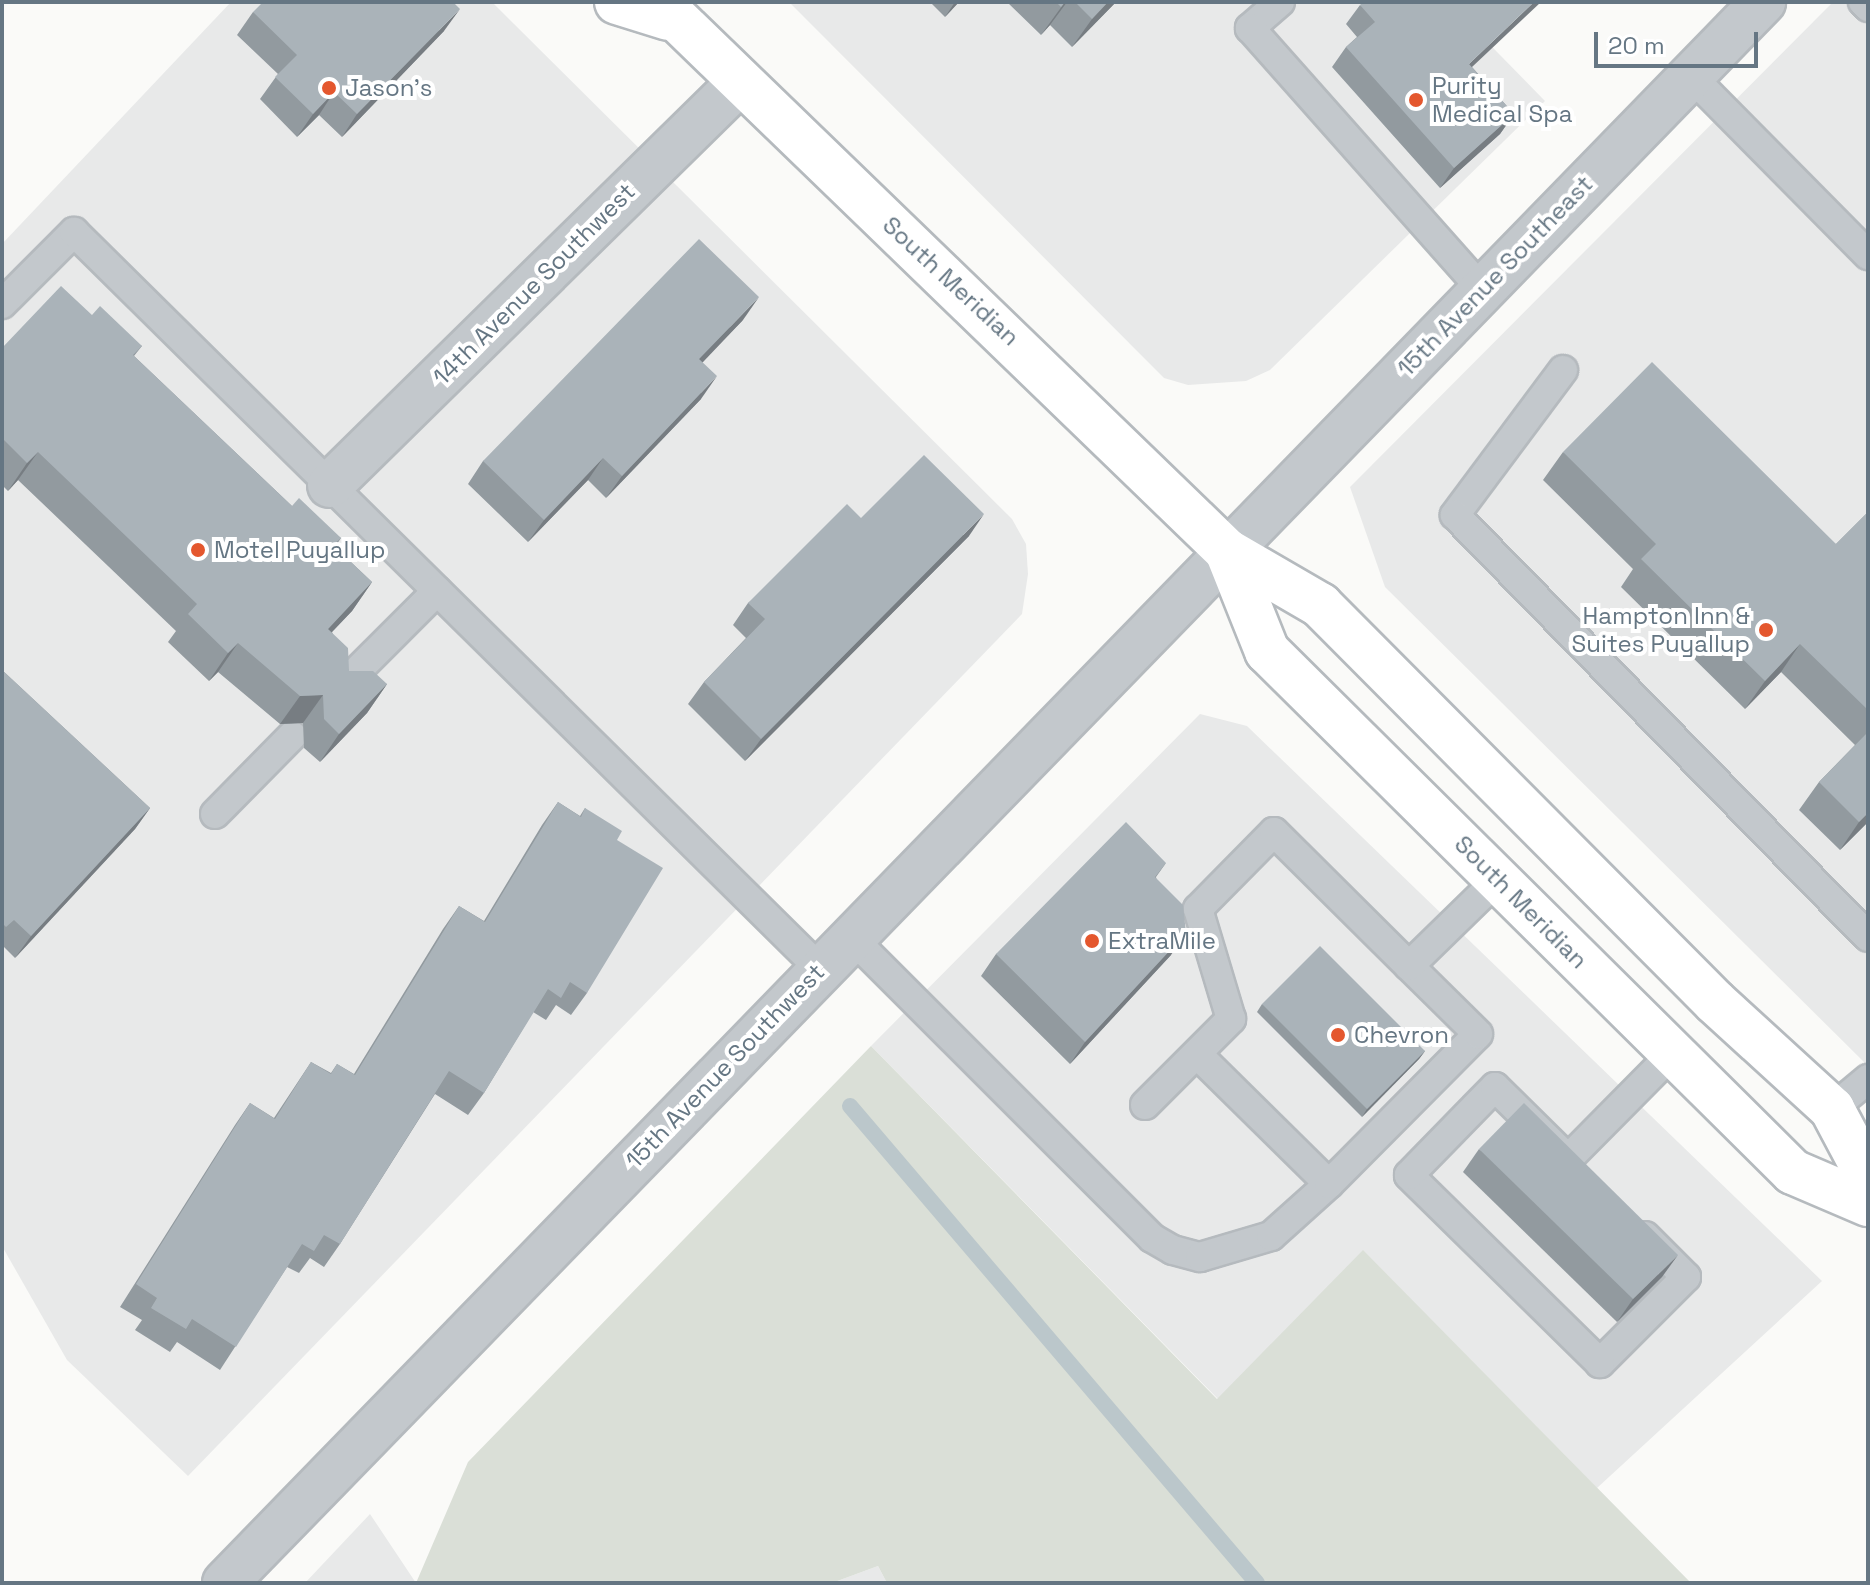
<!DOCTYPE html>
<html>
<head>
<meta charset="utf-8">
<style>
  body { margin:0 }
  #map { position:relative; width:1870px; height:1585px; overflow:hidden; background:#fafaf8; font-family:"Space Grotesk",sans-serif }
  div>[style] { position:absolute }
  .built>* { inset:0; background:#e8e9e9 }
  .green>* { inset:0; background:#dadfd7 }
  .stream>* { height:16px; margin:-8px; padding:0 8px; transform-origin:8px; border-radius:8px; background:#bbc7cb }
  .roads { filter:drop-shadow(2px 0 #b5babe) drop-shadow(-2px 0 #b5babe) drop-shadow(0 2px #b5babe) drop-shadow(0 -2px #b5babe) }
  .service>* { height:28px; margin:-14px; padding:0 14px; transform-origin:14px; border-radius:14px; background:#c3c8cc }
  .minor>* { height:44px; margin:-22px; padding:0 22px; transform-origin:22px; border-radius:22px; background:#c3c8cc }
  .tertiary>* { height:44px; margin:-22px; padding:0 22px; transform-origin:22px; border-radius:22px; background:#c3c8cc }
  .primary>* { height:44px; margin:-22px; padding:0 22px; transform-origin:22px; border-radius:22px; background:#fff }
  .wall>* { inset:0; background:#929a9f }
  .shaded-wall>* { inset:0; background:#777d82 }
  .building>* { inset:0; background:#aab3b9 }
  .dots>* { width:22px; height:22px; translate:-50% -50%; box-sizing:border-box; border:4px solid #fff; border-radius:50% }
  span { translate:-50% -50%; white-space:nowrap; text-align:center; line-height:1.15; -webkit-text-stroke:8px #fff; paint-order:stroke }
  .poi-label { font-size:24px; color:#657683 }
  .left { translate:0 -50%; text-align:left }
  .right { translate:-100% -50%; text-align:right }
  .street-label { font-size:24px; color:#657683 }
  .frame { position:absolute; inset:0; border:4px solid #657683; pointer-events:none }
  .scale { position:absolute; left:1594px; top:32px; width:164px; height:36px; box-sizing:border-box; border:4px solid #657683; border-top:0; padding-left:10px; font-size:24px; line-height:28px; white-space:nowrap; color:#657683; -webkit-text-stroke:6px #fff; paint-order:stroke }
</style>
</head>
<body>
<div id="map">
  <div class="built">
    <i style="clip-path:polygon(231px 2px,492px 2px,1012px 519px,1026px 544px,1028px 574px,1022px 614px,188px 1476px,67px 1360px,2px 1246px,2px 244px)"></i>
    <i style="clip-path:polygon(789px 2px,1448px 2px,1545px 101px,1270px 370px,1246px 381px,1188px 385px,1164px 378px)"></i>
    <i style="clip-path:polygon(1833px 2px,1868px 2px,1868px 1066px,1385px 587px,1350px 487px)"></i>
    <i style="clip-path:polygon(1200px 714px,1247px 726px,1822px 1281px,1597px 1488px,1363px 1251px,1218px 1399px,871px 1046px)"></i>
    <i style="clip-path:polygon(370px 1514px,416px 1583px,305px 1583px)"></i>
    <i style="clip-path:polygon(878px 1566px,887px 1583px,832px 1583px)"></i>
  </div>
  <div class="green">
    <i style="clip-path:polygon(871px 1046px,1217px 1399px,1363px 1250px,1691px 1583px,887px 1583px,878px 1566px,832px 1583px,416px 1583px,468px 1462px)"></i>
  </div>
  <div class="stream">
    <i style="left:850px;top:1106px;width:627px;rotate:49.53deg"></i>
  </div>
  <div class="roads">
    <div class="service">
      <i style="left:1280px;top:2px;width:40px;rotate:139deg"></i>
      <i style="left:1250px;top:28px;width:349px;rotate:48.4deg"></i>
      <i style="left:1863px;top:2px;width:7px;rotate:45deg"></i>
      <i style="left:1691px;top:76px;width:252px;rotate:45.3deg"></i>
      <i style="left:2px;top:304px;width:102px;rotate:-45deg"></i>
      <i style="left:74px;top:232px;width:1047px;rotate:44.65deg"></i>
      <i style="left:1563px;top:370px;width:181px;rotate:126.7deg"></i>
      <i style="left:1455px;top:515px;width:590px;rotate:45.62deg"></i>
      <i style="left:341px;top:687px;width:136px;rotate:-45deg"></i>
      <i style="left:215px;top:814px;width:110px;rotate:-45.4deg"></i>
      <i style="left:850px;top:936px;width:427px;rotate:45deg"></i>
      <i style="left:1152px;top:1238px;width:24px;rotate:30deg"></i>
      <i style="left:1173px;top:1250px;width:28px;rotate:15deg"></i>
      <i style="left:1200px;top:1257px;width:74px;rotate:-16.5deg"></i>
      <i style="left:1271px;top:1236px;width:78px;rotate:-41.9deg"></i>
      <i style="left:1197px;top:1054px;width:185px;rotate:44.6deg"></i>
      <i style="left:1329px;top:1184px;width:211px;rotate:-45.2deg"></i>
      <i style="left:1478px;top:1034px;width:97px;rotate:-135.4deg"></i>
      <i style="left:1145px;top:1105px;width:122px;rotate:-45deg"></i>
      <i style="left:1231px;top:1019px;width:115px;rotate:-106.7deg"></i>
      <i style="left:1198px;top:909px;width:108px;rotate:-45.4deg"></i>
      <i style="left:1274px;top:832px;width:190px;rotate:44.8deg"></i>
      <i style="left:1409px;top:966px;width:124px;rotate:-44.3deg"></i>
      <i style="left:1832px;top:1109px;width:47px;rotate:-39.8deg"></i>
      <i style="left:1645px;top:1236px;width:58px;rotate:45deg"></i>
      <i style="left:1686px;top:1277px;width:122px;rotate:135deg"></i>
      <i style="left:1600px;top:1363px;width:268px;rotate:-135.5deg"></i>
      <i style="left:1409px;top:1175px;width:123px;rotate:-45.7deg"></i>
      <i style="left:1495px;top:1087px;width:103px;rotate:44.6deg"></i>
      <i style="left:1568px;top:1159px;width:149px;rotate:-45.3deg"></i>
    </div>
    <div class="minor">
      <i style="left:330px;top:485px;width:572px;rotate:-44.5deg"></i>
    </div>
    <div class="tertiary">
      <i style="left:225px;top:1583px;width:2206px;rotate:-45.79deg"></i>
    </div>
    <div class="primary">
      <i style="left:617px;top:2px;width:53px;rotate:17.4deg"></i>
      <i style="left:659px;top:2px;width:790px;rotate:44.03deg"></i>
      <i style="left:1227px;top:551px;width:108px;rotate:30.1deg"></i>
      <i style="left:1320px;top:605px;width:560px;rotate:45.14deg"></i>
      <i style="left:1715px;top:1002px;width:159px;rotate:42.4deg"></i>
      <i style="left:1832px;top:1109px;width:77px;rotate:62.1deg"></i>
      <i style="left:1227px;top:551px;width:108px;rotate:68.2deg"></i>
      <i style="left:1267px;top:651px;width:740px;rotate:44.73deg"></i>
      <i style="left:1793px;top:1172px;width:82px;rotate:23.1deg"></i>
    </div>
  </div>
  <div class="wall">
    <i style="clip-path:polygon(930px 2px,959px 2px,945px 17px)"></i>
    <i style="clip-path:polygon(1007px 2px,1116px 2px,1072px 47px,1050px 25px,1041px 35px)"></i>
    <i style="clip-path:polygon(1360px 5px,1472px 67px,1514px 114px,1500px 134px,1440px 188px,1332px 67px,1346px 47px,1357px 37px,1346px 24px)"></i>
    <i style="clip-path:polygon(253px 12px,444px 31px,342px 137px,319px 115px,297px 137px,260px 99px,278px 74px,237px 35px)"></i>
    <i style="clip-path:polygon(92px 315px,142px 346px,134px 356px,292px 506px,341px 538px,335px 547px,372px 582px,352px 611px,332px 632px,349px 671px,387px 684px,367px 713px,320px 762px,304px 748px,303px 723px,280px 724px,218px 672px,209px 681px,168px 642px,176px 631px,18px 480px,8px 491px,2px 485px,2px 348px)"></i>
    <i style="clip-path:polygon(743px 320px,702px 362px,701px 399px,606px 498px,588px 480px,528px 542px,468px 484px,483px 461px)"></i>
    <i style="clip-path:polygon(1563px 452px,1836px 544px,1868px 512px,1868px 822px,1840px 850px,1799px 810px,1819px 782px,1855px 745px,1781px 672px,1745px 709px,1621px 587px,1633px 569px,1543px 480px)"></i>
    <i style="clip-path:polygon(861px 518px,969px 536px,745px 761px,688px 704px,704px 682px,746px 638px,733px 625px,748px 603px)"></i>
    <i style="clip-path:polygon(2px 670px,150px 808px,135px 829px,15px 958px,2px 945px)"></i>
    <i style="clip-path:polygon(558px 802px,580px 816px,585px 808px,617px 840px,587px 993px,571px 1015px,556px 1005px,546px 1020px,533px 1012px,484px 1093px,468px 1115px,435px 1094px,340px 1244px,324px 1267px,310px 1258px,299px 1273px,287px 1267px,220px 1370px,177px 1342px,170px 1352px,135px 1330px,142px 1320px,120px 1307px,235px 1125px,250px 1103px,274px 1118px,311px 1062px,331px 1073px,337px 1064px,354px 1074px,443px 929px,459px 906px,484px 921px,542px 825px)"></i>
    <i style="clip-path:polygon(1166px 863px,1156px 877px,1171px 955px,1070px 1064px,981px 976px,996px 954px)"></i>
    <i style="clip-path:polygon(1262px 1004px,1425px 1051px,1419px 1059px,1362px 1117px,1257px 1012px)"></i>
    <i style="clip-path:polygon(1479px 1149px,1662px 1277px,1617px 1322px,1463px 1172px)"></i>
  </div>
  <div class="shaded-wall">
    <i style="clip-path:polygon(955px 2px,959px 2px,945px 17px)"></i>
    <i style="clip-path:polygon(1065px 2px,1067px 2px,1050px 25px,1041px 35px)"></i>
    <i style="clip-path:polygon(1108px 2px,1116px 2px,1072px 47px,1092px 19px)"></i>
    <i style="clip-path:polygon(1534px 2px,1541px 2px,1455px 83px,1469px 64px)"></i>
    <i style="clip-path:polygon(460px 9px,444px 31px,342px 137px,357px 114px)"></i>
    <i style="clip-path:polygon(334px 92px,319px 115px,297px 137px,313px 114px)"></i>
    <i style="clip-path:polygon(1514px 114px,1500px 134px,1440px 188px,1454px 168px)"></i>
    <i style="clip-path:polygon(759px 297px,743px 320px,684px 382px,699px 359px)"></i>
    <i style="clip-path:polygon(717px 376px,701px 399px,606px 498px,622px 476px)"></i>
    <i style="clip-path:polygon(38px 452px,18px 480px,8px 491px,27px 463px)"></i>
    <i style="clip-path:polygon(603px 458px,588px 480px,528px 542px,544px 520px)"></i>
    <i style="clip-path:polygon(984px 514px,969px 536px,745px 761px,761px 739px)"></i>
    <i style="clip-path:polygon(372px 582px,352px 611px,308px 657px,328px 629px)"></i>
    <i style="clip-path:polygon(238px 643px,218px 672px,209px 681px,228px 653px)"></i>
    <i style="clip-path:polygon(1800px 644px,1781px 672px,1745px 709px,1765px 681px)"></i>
    <i style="clip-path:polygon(387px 684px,367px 713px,320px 762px,339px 734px)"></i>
    <i style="clip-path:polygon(323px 695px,303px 723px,280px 724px,300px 696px)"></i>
    <i style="clip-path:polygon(150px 808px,135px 829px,15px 958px,31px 936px)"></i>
    <i style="clip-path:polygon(1868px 813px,1868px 822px,1840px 850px,1859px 822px)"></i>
    <i style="clip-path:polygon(1186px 933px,1171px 955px,1070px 1064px,1085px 1042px)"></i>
    <i style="clip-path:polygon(1425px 1051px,1419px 1059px,1362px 1117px,1367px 1109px)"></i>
    <i style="clip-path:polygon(1678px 1255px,1662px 1277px,1617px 1322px,1633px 1299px)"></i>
  </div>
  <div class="building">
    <i style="clip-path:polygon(263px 2px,453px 2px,460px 9px,357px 114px,334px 92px,313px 114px,275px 77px,297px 55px,253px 12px)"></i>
    <i style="clip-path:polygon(1056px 2px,1065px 2px,1061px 7px)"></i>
    <i style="clip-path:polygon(1075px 2px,1108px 2px,1092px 19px)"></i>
    <i style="clip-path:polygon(1363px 2px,1413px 2px,1415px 4px,1417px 2px,1534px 2px,1469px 64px,1514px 114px,1454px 168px,1346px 47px,1375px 22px,1360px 5px)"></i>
    <i style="clip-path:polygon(699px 239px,759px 297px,699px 359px,717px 376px,622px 476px,603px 458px,544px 520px,483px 461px)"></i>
    <i style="clip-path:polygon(61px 286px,92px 315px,100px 306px,142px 346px,133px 355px,292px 506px,299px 498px,341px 538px,333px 545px,372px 582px,328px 629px,348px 648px,349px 671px,373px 671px,387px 684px,339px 734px,324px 719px,323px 695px,300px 696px,238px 643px,228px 653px,188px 614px,197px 604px,38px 452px,27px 463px,2px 438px,2px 348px)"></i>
    <i style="clip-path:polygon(1652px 362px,1836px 544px,1868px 512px,1868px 710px,1800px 644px,1765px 681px,1641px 559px,1656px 544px,1563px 452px)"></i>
    <i style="clip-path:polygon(924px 455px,984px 514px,761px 739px,704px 682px,765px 619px,748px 603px,847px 504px,861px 518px)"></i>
    <i style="clip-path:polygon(2px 670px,150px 808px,31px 936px,14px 920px,6px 927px,2px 923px)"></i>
    <i style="clip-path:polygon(1868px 732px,1868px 813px,1859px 822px,1819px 782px)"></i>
    <i style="clip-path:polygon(558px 802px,581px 817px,585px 808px,622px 831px,617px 840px,663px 868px,587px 993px,570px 982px,561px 998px,548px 989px,484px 1093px,449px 1071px,340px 1244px,324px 1235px,314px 1251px,302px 1244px,236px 1347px,192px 1319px,186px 1329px,151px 1308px,157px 1298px,136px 1284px,250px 1103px,275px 1119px,311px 1062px,331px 1074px,337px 1064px,355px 1075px,459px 906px,485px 922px)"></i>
    <i style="clip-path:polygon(1126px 822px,1166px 863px,1155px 877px,1183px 905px,1186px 933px,1085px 1042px,996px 954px)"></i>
    <i style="clip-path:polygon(1320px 946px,1425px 1051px,1367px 1109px,1262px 1004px)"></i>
    <i style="clip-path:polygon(1524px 1103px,1678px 1255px,1633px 1299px,1479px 1149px)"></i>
  </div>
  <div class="dots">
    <i style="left:329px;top:88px;background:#e4572e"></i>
    <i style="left:1416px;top:100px;background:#e4572e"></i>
    <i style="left:198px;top:550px;background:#e4572e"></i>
    <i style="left:1766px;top:630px;background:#e4572e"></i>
    <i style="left:1092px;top:941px;background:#e4572e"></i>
    <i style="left:1338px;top:1035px;background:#e4572e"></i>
  </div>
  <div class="poi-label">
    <span class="left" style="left:1432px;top:100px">Purity<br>Medical Spa</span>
    <span class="left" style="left:345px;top:88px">Jason's</span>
    <span class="left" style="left:214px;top:550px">Motel Puyallup</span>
    <span class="right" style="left:1750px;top:630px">Hampton Inn &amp;<br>Suites Puyallup</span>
    <span class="left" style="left:1108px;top:941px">ExtraMile</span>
    <span class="left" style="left:1354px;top:1035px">Chevron</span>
  </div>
  <div class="street-label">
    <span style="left:1495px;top:276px;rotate:-46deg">15th Avenue Southeast</span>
    <span style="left:951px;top:281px;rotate:43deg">South Meridian</span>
    <span style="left:534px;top:284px;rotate:-45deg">14th Avenue Southwest</span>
    <span style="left:1521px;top:902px;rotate:45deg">South Meridian</span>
    <span style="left:725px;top:1066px;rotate:-46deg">15th Avenue Southwest</span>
  </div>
  <div class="frame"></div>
  <div class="scale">20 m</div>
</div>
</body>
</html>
